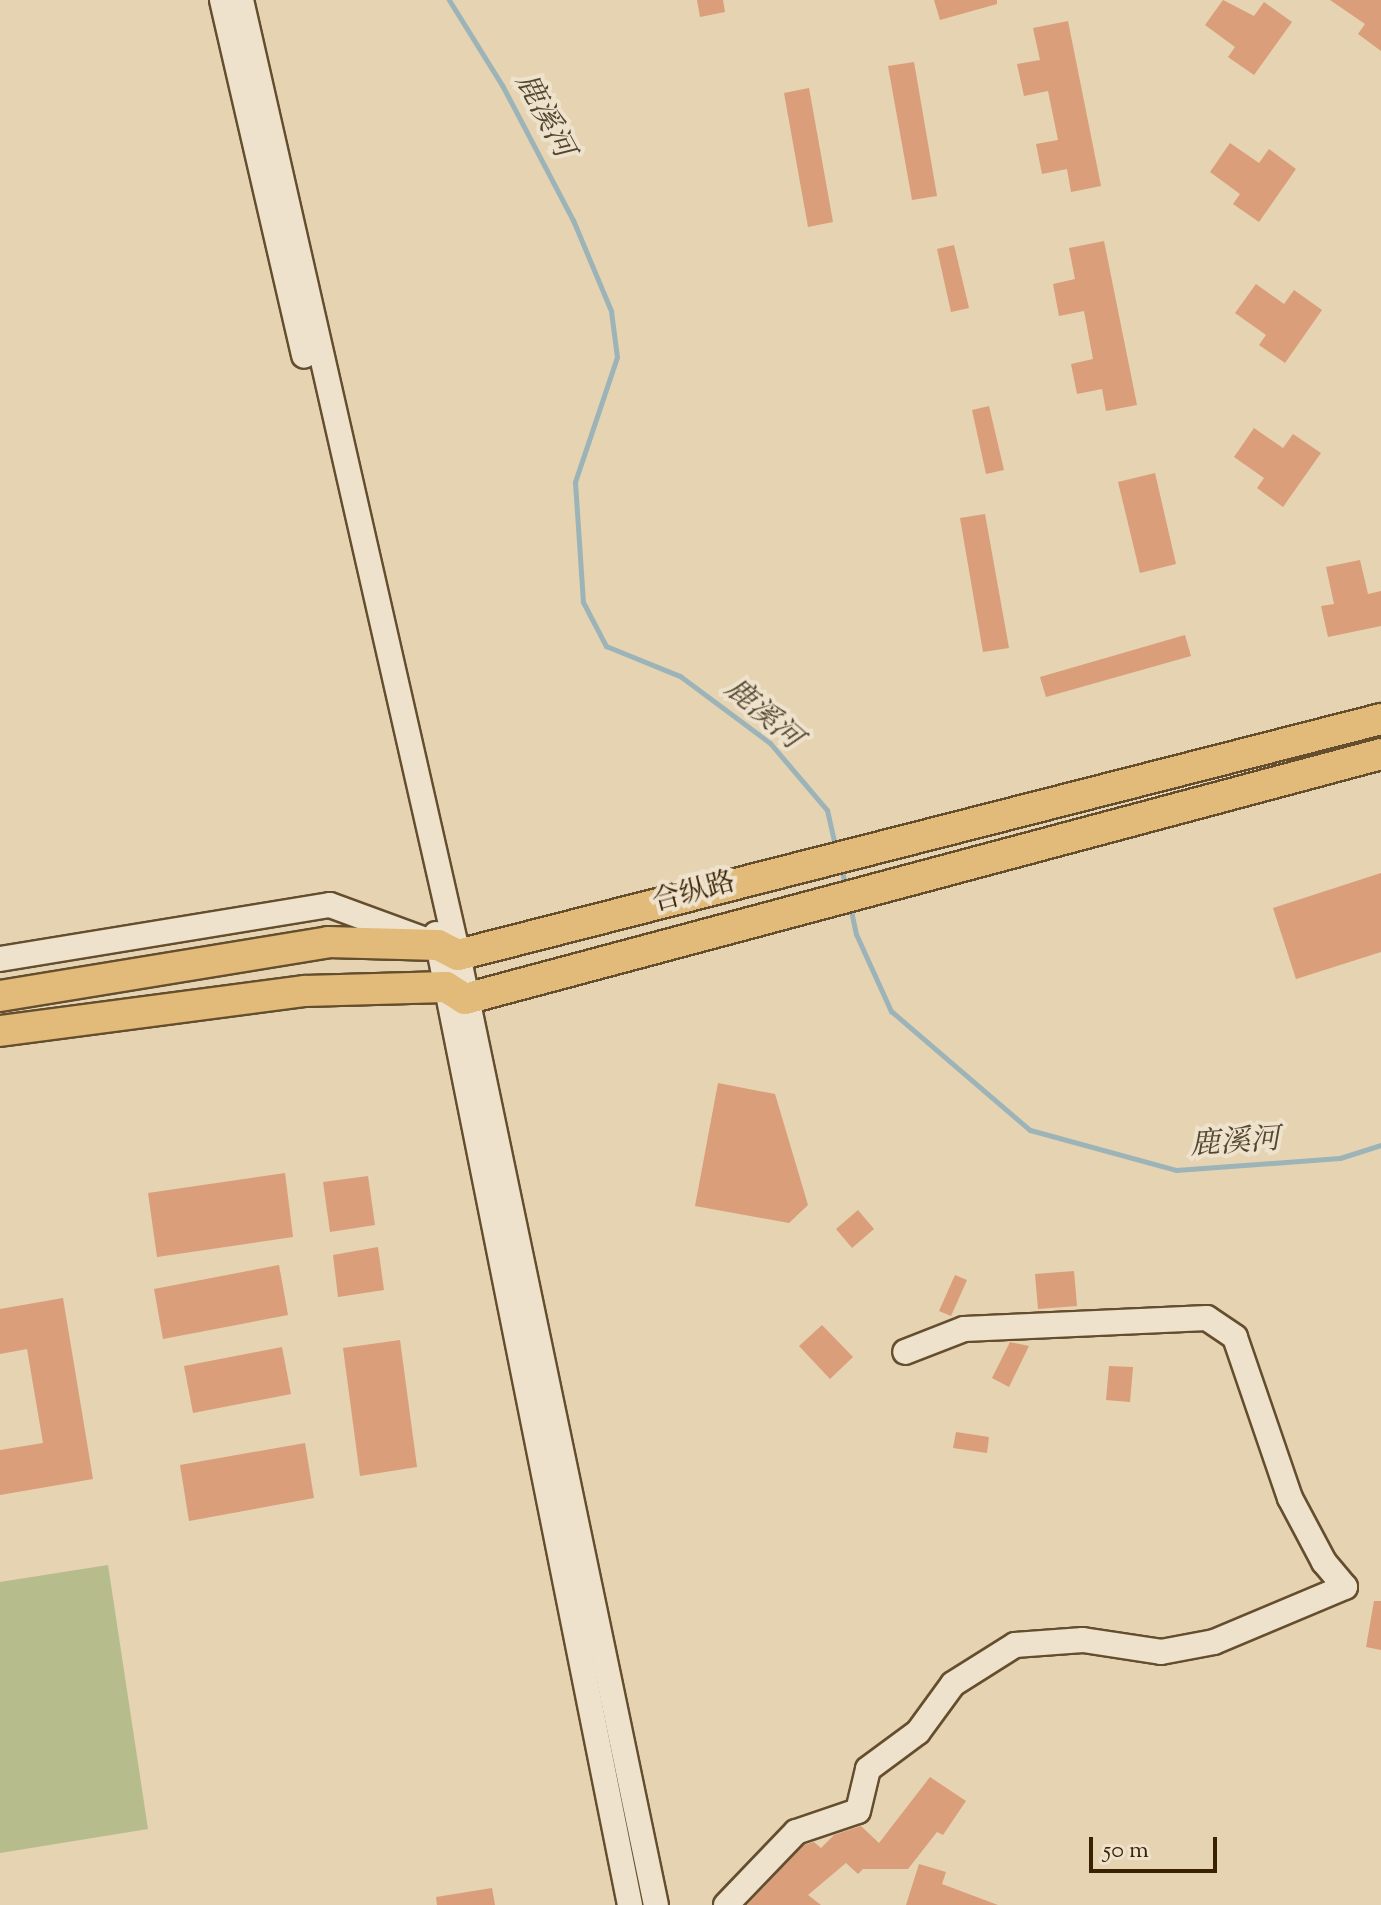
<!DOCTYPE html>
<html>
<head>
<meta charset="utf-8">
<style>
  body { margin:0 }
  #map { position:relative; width:1381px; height:1905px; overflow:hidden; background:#e5d3b2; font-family:"Sorts Mill Goudy","Noto Serif SC",serif }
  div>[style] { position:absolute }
  .green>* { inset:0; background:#b6bc8c }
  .stream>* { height:5px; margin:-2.5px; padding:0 2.5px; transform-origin:2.5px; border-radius:2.5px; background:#9cb4b8 }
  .building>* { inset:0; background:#da9e7a }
  .roads { filter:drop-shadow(2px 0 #654e2e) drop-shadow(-2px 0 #654e2e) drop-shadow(0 2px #654e2e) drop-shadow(0 -2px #654e2e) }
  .minor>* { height:24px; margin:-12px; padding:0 12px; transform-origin:12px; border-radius:12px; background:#eee2cd }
  .major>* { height:30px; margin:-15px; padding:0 15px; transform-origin:15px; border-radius:15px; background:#e2ba79 }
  span { translate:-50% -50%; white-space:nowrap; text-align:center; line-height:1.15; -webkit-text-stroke:8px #eee2cd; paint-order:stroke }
  .street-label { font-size:28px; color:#3a2102 }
  .water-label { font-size:30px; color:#524630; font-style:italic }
  .scale { position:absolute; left:1089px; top:1837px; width:128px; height:36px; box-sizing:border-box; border:4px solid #3a2102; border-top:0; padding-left:10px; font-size:24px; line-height:28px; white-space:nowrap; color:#3a2102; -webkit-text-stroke:6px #eee2cd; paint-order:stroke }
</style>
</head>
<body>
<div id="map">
  <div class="green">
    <i style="clip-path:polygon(108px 1565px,148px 1829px,0 1853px,0 1582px)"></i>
  </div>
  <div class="stream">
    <i style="left:449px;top:0;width:100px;rotate:58.1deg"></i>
    <i style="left:502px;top:85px;width:153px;rotate:62.3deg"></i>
    <i style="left:573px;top:220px;width:99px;rotate:67.3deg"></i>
    <i style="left:611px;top:311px;width:46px;rotate:82.6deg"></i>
    <i style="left:617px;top:357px;width:132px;rotate:108.6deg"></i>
    <i style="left:575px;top:482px;width:120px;rotate:86.2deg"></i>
    <i style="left:583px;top:602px;width:50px;rotate:62.4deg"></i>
    <i style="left:606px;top:646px;width:80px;rotate:22.1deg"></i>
    <i style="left:680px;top:676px;width:112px;rotate:36.7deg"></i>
    <i style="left:770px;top:743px;width:88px;rotate:49.6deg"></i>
    <i style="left:827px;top:810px;width:41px;rotate:77.3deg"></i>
    <i style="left:841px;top:867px;width:23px;rotate:77deg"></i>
    <i style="left:850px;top:906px;width:29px;rotate:78deg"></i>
    <i style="left:856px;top:934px;width:85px;rotate:65.6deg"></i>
    <i style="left:891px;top:1011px;width:183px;rotate:40.6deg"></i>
    <i style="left:1030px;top:1130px;width:151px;rotate:15.3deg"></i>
    <i style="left:1176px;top:1170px;width:164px;rotate:-4.2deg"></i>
    <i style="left:1340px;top:1158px;width:43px;rotate:-17.6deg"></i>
  </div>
  <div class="building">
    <i style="clip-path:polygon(697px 0,723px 0,725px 12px,700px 17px)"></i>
    <i style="clip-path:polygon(934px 0,997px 0,997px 4px,940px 20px)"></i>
    <i style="clip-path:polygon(1223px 0,1254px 16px,1264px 2px,1292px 22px,1254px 75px,1228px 57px,1235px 47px,1205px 25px)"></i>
    <i style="clip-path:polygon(1330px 0,1381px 0,1381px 51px,1358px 34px,1365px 24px)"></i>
    <i style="clip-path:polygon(1068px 21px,1101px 186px,1071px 192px,1067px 169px,1042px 174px,1036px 144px,1058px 140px,1048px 91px,1024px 96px,1017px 64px,1040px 60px,1033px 28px)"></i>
    <i style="clip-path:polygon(914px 62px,937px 196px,912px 200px,888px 66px)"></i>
    <i style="clip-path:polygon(809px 88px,833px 222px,808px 227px,784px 93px)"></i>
    <i style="clip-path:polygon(1230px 143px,1259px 163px,1269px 149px,1296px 169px,1259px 222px,1233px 204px,1240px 194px,1210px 172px)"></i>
    <i style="clip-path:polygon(1104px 241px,1137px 405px,1106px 411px,1102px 389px,1077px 394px,1071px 364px,1093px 359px,1084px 311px,1059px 316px,1053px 284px,1075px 279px,1069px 248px)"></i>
    <i style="clip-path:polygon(954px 245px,969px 308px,951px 312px,937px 249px)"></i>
    <i style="clip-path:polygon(1256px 284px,1284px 304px,1294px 290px,1322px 310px,1285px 363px,1259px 345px,1266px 335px,1235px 313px)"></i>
    <i style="clip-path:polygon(989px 406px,1004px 470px,986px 474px,972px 410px)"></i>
    <i style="clip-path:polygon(1254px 428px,1283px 448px,1293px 434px,1321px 453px,1283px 507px,1257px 488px,1264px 478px,1234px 457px)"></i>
    <i style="clip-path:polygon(1155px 473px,1176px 564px,1140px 573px,1118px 482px)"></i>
    <i style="clip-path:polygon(985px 514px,1009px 648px,983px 652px,960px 518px)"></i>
    <i style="clip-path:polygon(1360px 560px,1368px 594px,1381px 591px,1381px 626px,1328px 637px,1321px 606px,1334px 604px,1326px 567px)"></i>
    <i style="clip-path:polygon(1185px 635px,1191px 656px,1046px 697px,1040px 677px)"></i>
    <i style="clip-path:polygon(1381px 873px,1381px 952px,1296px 979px,1273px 908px)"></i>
    <i style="clip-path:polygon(718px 1083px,775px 1094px,808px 1205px,789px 1223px,695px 1206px)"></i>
    <i style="clip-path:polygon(285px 1173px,293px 1237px,157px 1257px,148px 1193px)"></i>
    <i style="clip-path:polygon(368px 1176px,375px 1225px,330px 1232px,323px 1182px)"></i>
    <i style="clip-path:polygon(858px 1210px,874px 1229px,852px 1248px,836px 1229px)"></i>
    <i style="clip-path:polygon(378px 1247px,384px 1290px,338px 1297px,333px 1255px)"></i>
    <i style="clip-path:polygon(279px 1265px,288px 1315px,163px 1339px,154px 1289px)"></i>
    <i style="clip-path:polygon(1074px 1271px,1077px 1306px,1038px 1309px,1035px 1274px)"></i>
    <i style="clip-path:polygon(955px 1275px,967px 1280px,951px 1316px,939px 1311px)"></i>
    <i style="clip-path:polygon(63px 1298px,93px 1479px,0 1495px,0 1450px,43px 1443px,27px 1349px,0 1354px,0 1309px)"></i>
    <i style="clip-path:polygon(822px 1325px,853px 1357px,830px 1379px,799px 1346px)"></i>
    <i style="clip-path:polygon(400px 1340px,417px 1467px,360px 1476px,343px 1348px)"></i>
    <i style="clip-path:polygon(1010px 1342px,1029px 1346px,1009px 1387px,992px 1378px)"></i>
    <i style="clip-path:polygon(282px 1347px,291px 1394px,193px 1413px,184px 1366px)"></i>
    <i style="clip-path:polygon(1109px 1366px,1133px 1367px,1130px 1402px,1106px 1400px)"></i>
    <i style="clip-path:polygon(956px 1432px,989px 1437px,987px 1453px,953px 1448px)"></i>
    <i style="clip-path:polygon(305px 1443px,314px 1498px,189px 1521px,180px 1465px)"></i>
    <i style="clip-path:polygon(1374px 1601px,1381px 1601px,1381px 1650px,1366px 1647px)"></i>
    <i style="clip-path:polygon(930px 1777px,966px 1801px,943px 1835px,937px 1832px,908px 1869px,863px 1869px,858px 1874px,846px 1863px,808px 1895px,821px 1905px,747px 1905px,804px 1845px,814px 1842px,821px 1848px,834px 1835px,861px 1826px,879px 1843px)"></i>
    <i style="clip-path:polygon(919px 1864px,946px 1872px,942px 1884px,998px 1905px,906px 1905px)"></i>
    <i style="clip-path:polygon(492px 1888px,495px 1905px,437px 1905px,436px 1897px)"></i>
  </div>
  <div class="roads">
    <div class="minor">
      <i style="left:222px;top:0;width:365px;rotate:77deg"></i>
      <i style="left:241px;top:0;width:979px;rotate:77.2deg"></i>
      <i style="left:458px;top:955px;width:970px;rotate:78.23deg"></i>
      <i style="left:436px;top:934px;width:990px;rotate:78.7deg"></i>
      <i style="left:0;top:959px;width:334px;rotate:-9.3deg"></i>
      <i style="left:330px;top:905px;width:101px;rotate:20.2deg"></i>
      <i style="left:726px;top:1905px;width:101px;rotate:-46.2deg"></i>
      <i style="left:796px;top:1832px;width:65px;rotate:-18.7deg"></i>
      <i style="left:858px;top:1811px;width:43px;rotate:-76.6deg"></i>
      <i style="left:868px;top:1769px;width:62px;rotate:-36.5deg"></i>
      <i style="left:918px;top:1732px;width:59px;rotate:-53.9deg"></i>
      <i style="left:953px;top:1684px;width:73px;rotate:-32.2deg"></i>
      <i style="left:1015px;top:1645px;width:68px;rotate:-4.2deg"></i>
      <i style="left:1083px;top:1640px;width:79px;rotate:8.7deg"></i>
      <i style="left:1161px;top:1652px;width:54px;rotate:-10.7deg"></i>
      <i style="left:1214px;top:1642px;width:142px;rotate:-22.8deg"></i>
      <i style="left:1345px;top:1587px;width:33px;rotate:-130deg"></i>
      <i style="left:1324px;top:1562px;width:72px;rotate:-118deg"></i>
      <i style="left:1290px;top:1498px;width:170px;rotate:-108.9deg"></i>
      <i style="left:1235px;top:1337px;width:34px;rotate:-146deg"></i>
      <i style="left:1207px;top:1318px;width:243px;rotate:177.4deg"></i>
      <i style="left:964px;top:1329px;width:63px;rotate:158.7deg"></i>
    </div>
    <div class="major">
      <i style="left:0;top:996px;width:332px;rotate:-9.3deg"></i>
      <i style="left:328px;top:942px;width:110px;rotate:1.6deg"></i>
      <i style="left:438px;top:945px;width:22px;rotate:27deg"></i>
      <i style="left:458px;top:955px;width:953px;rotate:-14.34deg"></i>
      <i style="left:0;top:1031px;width:308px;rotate:-7.5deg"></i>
      <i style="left:305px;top:991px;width:141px;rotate:-1.6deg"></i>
      <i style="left:446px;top:987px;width:22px;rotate:32deg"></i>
      <i style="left:465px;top:999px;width:948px;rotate:-14.97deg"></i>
    </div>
  </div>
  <div class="street-label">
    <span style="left:694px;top:893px;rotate:-15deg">合纵路</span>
  </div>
  <div class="water-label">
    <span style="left:543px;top:116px;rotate:62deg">鹿溪河</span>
    <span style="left:762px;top:715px;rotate:41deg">鹿溪河</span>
    <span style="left:1235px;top:1144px;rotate:-4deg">鹿溪河</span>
  </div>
  <div class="scale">50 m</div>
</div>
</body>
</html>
